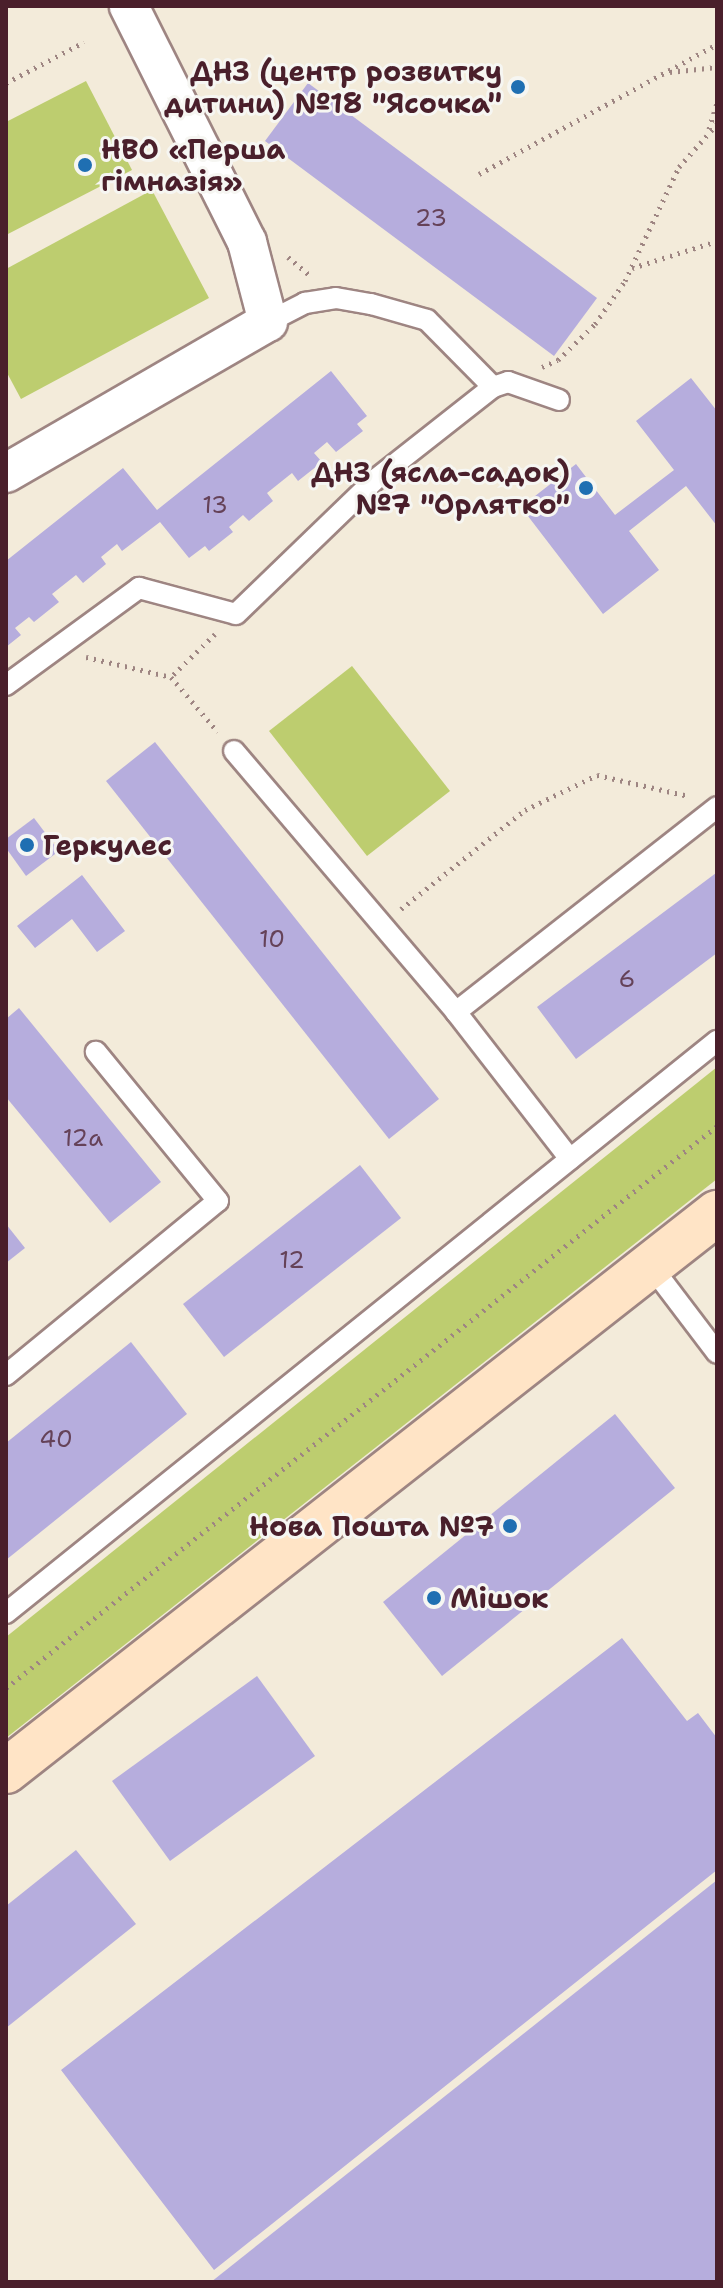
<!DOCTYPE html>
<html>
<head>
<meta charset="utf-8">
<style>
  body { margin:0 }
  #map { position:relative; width:723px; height:2288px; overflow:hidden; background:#f3ebda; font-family:"Shantell Sans",sans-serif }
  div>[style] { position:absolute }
  .green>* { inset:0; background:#bdcd6f }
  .building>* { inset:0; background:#b6addd }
  .path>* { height:5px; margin-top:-2.5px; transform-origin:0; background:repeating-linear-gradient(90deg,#9e8582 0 2px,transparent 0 8px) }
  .roads { filter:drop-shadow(2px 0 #9e8582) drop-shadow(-2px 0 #9e8582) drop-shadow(0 2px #9e8582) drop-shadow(0 -2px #9e8582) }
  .service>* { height:20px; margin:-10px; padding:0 10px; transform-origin:10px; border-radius:10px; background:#fff }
  .minor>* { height:38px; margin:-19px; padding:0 19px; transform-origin:19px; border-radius:19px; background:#fff }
  .secondary>* { height:44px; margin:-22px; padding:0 22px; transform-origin:22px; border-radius:22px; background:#ffe4c6 }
  .dots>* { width:22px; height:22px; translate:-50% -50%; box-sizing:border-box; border:4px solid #f6f6f2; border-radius:50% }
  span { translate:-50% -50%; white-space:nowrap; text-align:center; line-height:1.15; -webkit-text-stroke:6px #f6f6f2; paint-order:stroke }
  .number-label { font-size:24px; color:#654258 }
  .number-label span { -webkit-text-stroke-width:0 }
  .poi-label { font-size:28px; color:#4a1f2b; font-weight:700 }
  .right { translate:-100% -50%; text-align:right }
  .left { translate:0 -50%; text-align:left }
  .frame { position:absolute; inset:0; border:8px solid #4a1f2b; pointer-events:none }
</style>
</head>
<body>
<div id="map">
  <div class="green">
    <i style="clip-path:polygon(86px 81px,132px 170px,6px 235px,6px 122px)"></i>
    <i style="clip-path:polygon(152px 190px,209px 298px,21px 399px,6px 371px,6px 269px)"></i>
    <i style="clip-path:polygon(352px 666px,450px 791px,367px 856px,269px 731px)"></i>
    <i style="clip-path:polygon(717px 1067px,717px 1179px,6px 1738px,6px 1637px)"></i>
  </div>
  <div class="building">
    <i style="clip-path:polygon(308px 83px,597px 298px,554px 356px,265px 141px)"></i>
    <i style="clip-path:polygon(331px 371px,367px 416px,357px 424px,363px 431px,336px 452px,327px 442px,314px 453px,322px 462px,298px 481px,292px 473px,267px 493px,273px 501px,249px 521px,243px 515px,229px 527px,233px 532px,209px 551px,205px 546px,189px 558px,160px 522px,122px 551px,117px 544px,101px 557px,106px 564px,83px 583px,76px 575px,52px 594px,59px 602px,34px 622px,29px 617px,15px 628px,21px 635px,6px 647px,6px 561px,123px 468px,157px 510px)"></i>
    <i style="clip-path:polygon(691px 378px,717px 411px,717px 526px,686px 486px,629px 531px,659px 570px,603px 614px,521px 507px,576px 464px,615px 515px,674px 470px,636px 421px)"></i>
    <i style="clip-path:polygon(155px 742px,439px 1099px,389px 1139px,106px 781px)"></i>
    <i style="clip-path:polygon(34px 818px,59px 851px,26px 876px,6px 848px,6px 839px)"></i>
    <i style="clip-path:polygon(716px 873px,717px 953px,576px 1059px,537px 1007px)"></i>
    <i style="clip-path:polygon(82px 875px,125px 931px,97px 952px,72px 919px,35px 948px,17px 926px)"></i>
    <i style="clip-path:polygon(19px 1008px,161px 1182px,110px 1223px,6px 1097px,6px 1019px)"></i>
    <i style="clip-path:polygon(360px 1165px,401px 1218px,224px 1357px,183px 1304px)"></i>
    <i style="clip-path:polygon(6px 1224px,25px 1248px,6px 1263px)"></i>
    <i style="clip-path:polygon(131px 1342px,187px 1414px,6px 1560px,6px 1443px)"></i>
    <i style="clip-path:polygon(615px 1414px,675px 1488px,442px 1676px,383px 1602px)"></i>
    <i style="clip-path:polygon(622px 1638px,687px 1721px,698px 1713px,717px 1738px,717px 1870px,214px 2270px,61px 2070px)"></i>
    <i style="clip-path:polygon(257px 1676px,315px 1756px,170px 1861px,112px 1781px)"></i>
    <i style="clip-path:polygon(76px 1850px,136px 1924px,6px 2028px,6px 1906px)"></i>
    <i style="clip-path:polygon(717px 1880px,717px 2282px,211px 2282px)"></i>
  </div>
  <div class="path">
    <i style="left:670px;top:72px;width:47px;rotate:-6.1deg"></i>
    <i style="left:6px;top:83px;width:88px;rotate:-27.7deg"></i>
    <i style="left:709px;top:129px;width:27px;rotate:-73deg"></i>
    <i style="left:479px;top:174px;width:271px;rotate:-28.6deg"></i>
    <i style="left:288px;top:257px;width:30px;rotate:40deg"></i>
    <i style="left:632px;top:268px;width:89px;rotate:-17.6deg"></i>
    <i style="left:542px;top:367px;width:17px;rotate:-24deg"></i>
    <i style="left:558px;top:360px;width:52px;rotate:-44.2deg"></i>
    <i style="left:595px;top:324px;width:52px;rotate:-55.1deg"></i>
    <i style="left:625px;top:281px;width:126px;rotate:-64.7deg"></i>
    <i style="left:679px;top:167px;width:57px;rotate:-48.5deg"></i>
    <i style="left:215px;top:634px;width:62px;rotate:135.7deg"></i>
    <i style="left:171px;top:677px;width:72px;rotate:49.5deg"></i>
    <i style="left:86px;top:657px;width:87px;rotate:13.2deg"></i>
    <i style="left:401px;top:909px;width:159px;rotate:-38.6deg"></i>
    <i style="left:525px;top:810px;width:80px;rotate:-25.9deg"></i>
    <i style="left:597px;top:775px;width:94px;rotate:12.9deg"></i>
    <i style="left:6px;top:1688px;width:906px;rotate:-38.32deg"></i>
  </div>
  <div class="roads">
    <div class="service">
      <i style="left:268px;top:322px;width:42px;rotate:-27.2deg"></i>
      <i style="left:305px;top:303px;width:31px;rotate:-9deg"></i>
      <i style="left:336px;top:298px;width:36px;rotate:10deg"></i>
      <i style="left:371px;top:304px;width:58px;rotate:15.9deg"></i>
      <i style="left:427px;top:320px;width:94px;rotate:45.4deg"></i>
      <i style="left:6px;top:685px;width:165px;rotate:-36.1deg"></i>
      <i style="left:139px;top:588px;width:100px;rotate:15deg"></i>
      <i style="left:236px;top:614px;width:194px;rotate:-44deg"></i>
      <i style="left:376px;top:479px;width:149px;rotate:-38.2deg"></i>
      <i style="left:493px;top:387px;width:16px;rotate:-18deg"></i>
      <i style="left:508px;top:382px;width:54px;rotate:19.4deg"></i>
      <i style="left:234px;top:751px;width:343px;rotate:49.6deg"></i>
      <i style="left:456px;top:1012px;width:186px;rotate:52.2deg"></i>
      <i style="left:456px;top:1012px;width:332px;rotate:-38.1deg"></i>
      <i style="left:651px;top:1266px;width:109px;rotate:52.8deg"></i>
      <i style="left:6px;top:1375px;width:274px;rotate:-39.4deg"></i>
      <i style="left:218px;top:1201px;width:193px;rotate:-129.3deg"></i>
      <i style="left:6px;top:1613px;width:913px;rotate:-38.82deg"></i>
    </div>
    <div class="minor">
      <i style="left:6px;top:473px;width:302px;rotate:-30deg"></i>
      <i style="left:268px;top:322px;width:83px;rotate:-104.7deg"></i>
      <i style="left:247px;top:242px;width:264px;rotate:-116.6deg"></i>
    </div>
    <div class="secondary">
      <i style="left:6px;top:1771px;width:904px;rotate:-38.13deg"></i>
    </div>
  </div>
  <div class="dots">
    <i style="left:518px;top:87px;background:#1f6fb2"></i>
    <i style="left:85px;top:165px;background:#1f6fb2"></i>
    <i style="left:586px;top:488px;background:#1f6fb2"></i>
    <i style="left:27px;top:845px;background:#1f6fb2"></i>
    <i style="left:510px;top:1526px;background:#1f6fb2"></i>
    <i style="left:434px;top:1598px;background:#1f6fb2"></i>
  </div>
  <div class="number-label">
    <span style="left:431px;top:219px">23</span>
    <span style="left:215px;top:506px">13</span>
    <span style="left:272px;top:940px">10</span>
    <span style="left:627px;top:980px">6</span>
    <span style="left:83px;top:1139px">12а</span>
    <span style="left:292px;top:1261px">12</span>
    <span style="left:56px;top:1440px">40</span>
  </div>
  <div class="poi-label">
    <span class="right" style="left:502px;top:87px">ДНЗ (центр розвитку<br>дитини) №18 "Ясочка"</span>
    <span class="left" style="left:101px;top:165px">НВО «Перша<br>гімназія»</span>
    <span class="right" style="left:570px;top:488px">ДНЗ (ясла-садок)<br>№7 "Орлятко"</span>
    <span class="left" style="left:43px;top:845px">Геркулес</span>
    <span class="right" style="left:494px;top:1526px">Нова Пошта №7</span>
    <span class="left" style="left:450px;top:1598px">Мішок</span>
  </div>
  <div class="frame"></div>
</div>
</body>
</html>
